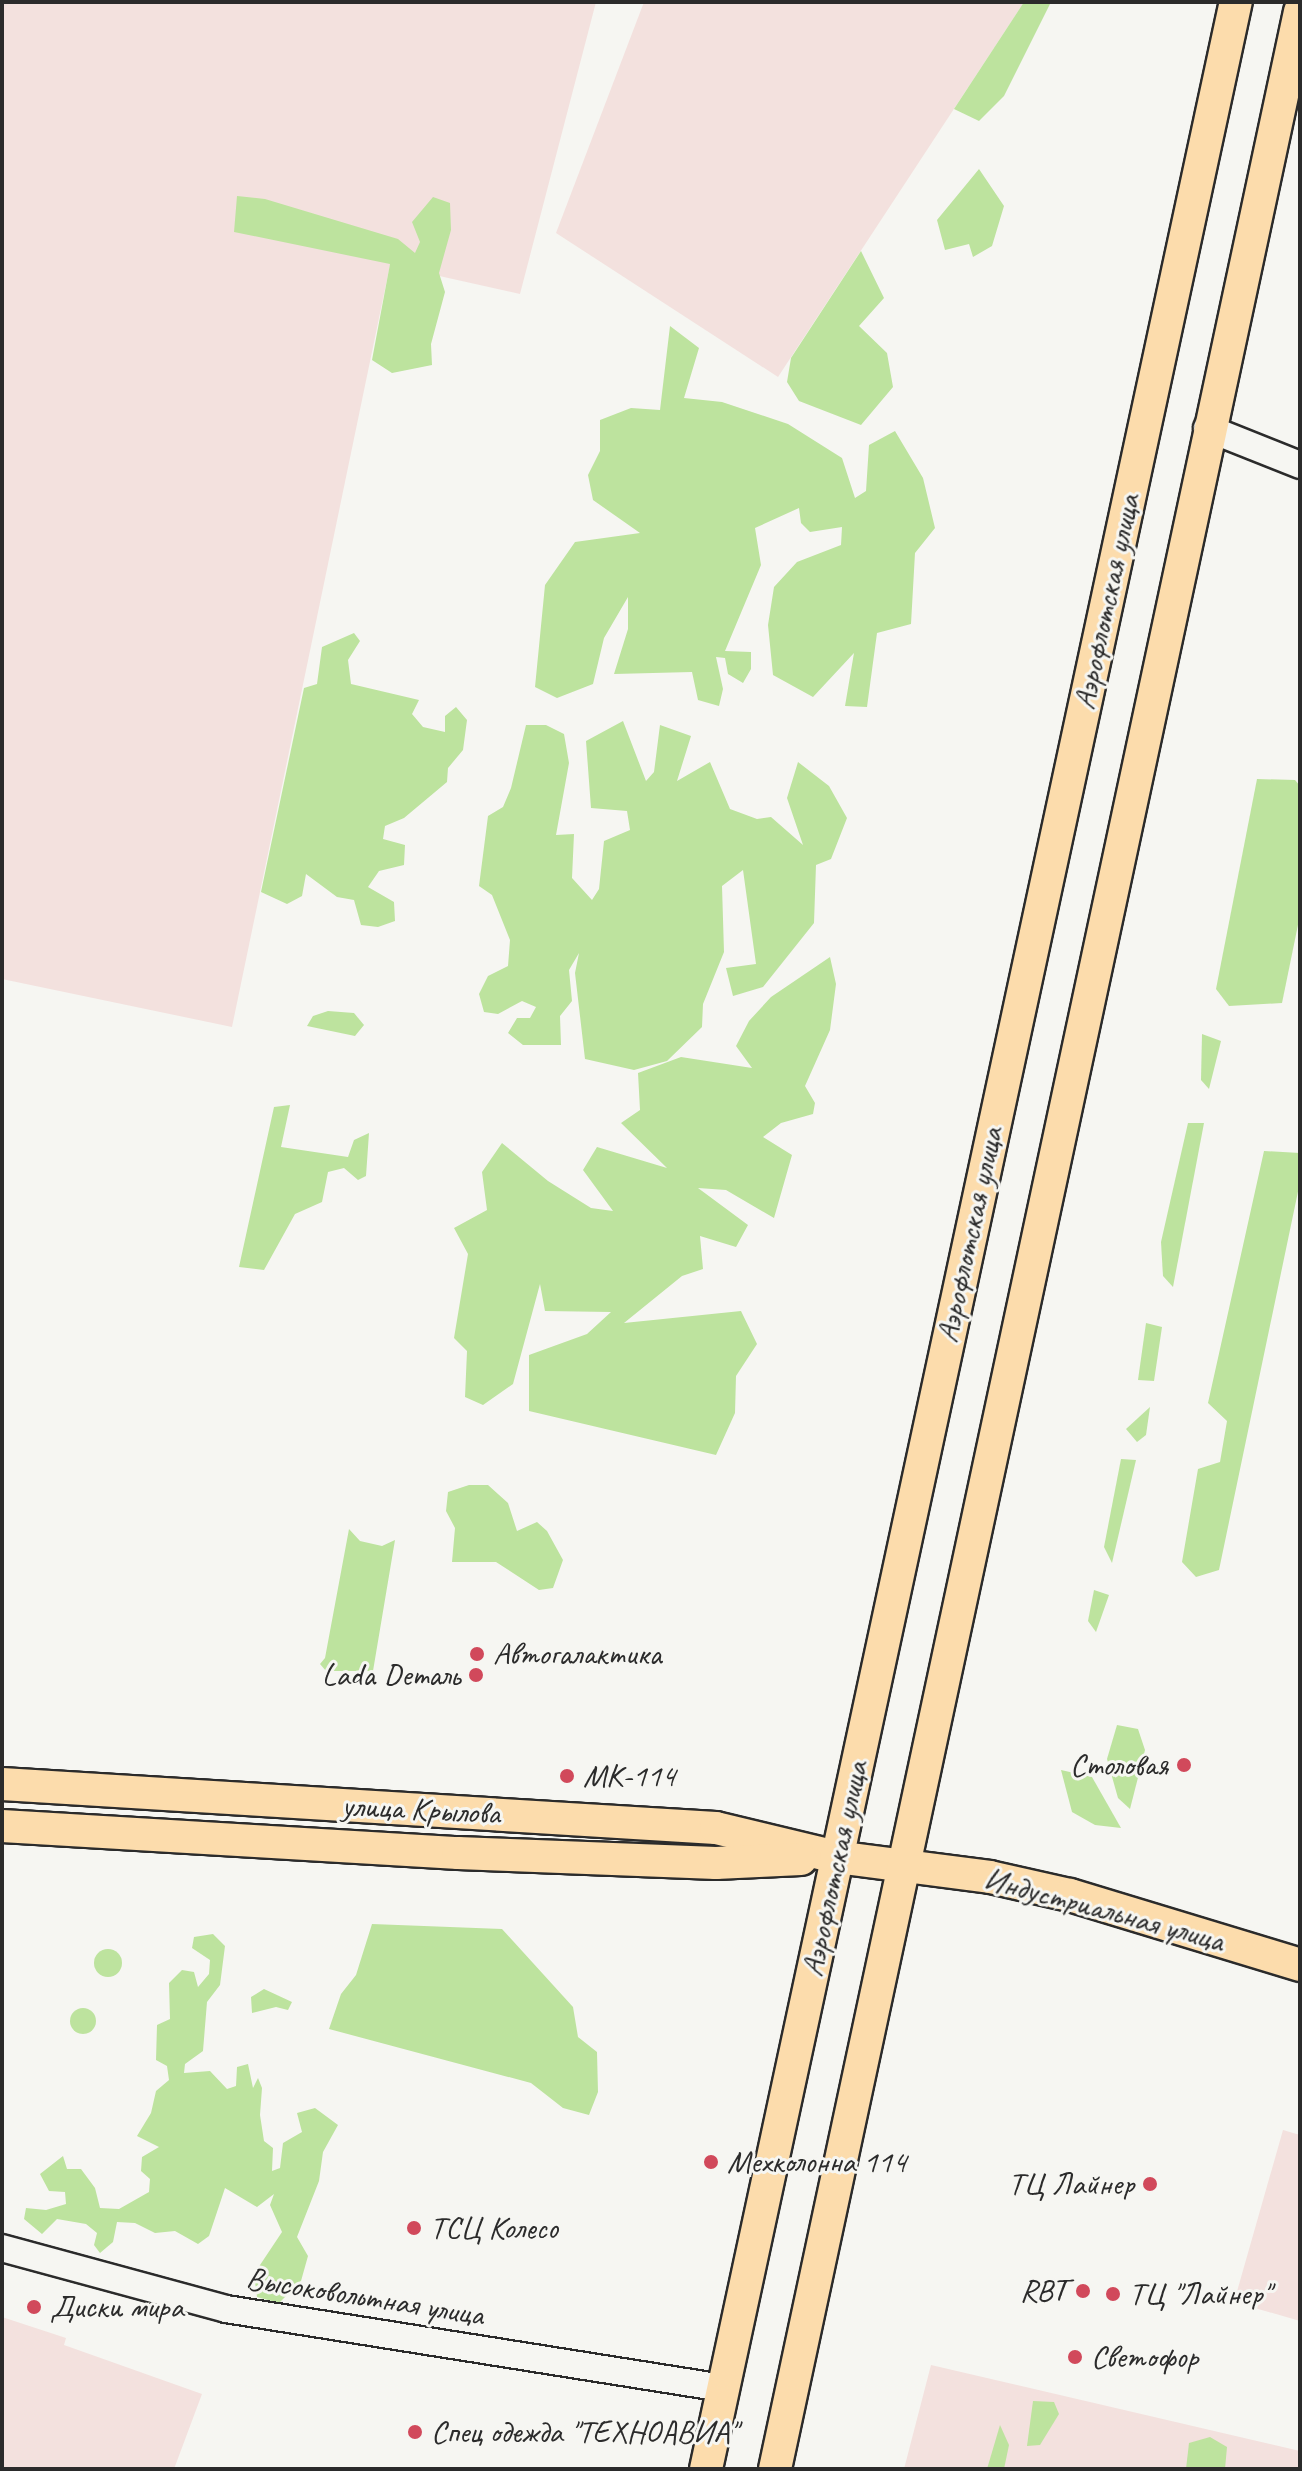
<!DOCTYPE html>
<html>
<head>
<meta charset="utf-8">
<style>
  body { margin:0 }
  #map { position:relative; width:1302px; height:2471px; overflow:hidden; background:#f6f6f2; font-family:Caveat,sans-serif }
  div>[style] { position:absolute }
  .built>* { inset:0; background:#f3e1de }
  .green>* { inset:0; background:#bde39e }
  .round { border-radius:50% }
  .roads { filter:drop-shadow(2px 0 #2b2b2b) drop-shadow(-2px 0 #2b2b2b) drop-shadow(0 2px #2b2b2b) drop-shadow(0 -2px #2b2b2b) }
  .minor>* { height:26px; margin:-13px; padding:0 13px; transform-origin:13px; border-radius:13px; background:#f6f6f2 }
  .major>* { height:32px; margin:-16px; padding:0 16px; transform-origin:16px; border-radius:16px; background:#fcdcac }
  .dots>* { width:22px; height:22px; translate:-50% -50%; box-sizing:border-box; border:4px solid #f6f6f2; border-radius:50% }
  span { translate:-50% -50%; white-space:nowrap; text-align:center; line-height:1.15; -webkit-text-stroke:6px #f6f6f2; paint-order:stroke }
  .street-label { font-size:32px; color:#2b2b2b }
  .poi-label { font-size:32px; color:#2b2b2b }
  .left { translate:0 -50%; text-align:left }
  .right { translate:-100% -50%; text-align:right }
  .frame { position:absolute; inset:0; border:4px solid #2b2b2b; pointer-events:none }
</style>
</head>
<body>
<div id="map">
  <div class="built">
    <i style="clip-path:polygon(2px 2px,596px 2px,520px 294px,390px 265px,232px 1027px,2px 979px)"></i>
    <i style="clip-path:polygon(644px 2px,1024px 2px,778px 377px,556px 233px)"></i>
    <i style="clip-path:polygon(1283px 2130px,1300px 2135px,1300px 2321px,1234px 2302px)"></i>
    <i style="clip-path:polygon(2px 2317px,66px 2338px,64px 2345px,202px 2394px,174px 2469px,2px 2469px)"></i>
    <i style="clip-path:polygon(931px 2365px,1300px 2451px,1300px 2469px,904px 2469px)"></i>
  </div>
  <div class="green">
    <i style="clip-path:polygon(1024px 2px,1051px 2px,1004px 96px,979px 121px,954px 109px)"></i>
    <i style="clip-path:polygon(979px 169px,1004px 206px,992px 246px,973px 257px,969px 244px,945px 250px,937px 220px)"></i>
    <i style="clip-path:polygon(237px 196px,265px 199px,398px 239px,415px 253px,420px 242px,412px 222px,433px 197px,450px 203px,451px 230px,439px 273px,445px 292px,431px 344px,432px 365px,392px 373px,372px 360px,390px 264px,234px 232px)"></i>
    <i style="clip-path:polygon(861px 251px,884px 298px,859px 326px,887px 353px,893px 387px,861px 425px,799px 401px,787px 382px,791px 358px)"></i>
    <i style="clip-path:polygon(670px 326px,699px 348px,684px 398px,722px 402px,788px 424px,842px 458px,855px 498px,866px 491px,869px 445px,895px 431px,923px 478px,935px 528px,915px 553px,911px 624px,877px 633px,867px 707px,845px 706px,854px 653px,813px 697px,773px 675px,768px 625px,774px 587px,797px 562px,841px 545px,842px 527px,810px 532px,801px 523px,799px 508px,755px 528px,761px 565px,725px 651px,751px 652px,751px 669px,743px 683px,728px 674px,725px 658px,716px 657px,723px 689px,719px 706px,698px 700px,692px 672px,614px 674px,628px 629px,628px 597px,604px 638px,593px 684px,557px 698px,535px 687px,545px 585px,575px 542px,640px 533px,593px 500px,588px 475px,600px 451px,600px 420px,631px 408px,660px 410px)"></i>
    <i style="clip-path:polygon(354px 633px,360px 641px,348px 660px,351px 684px,419px 700px,412px 714px,423px 727px,445px 732px,445px 716px,456px 707px,467px 720px,463px 750px,448px 768px,447px 782px,404px 818px,385px 826px,383px 839px,405px 845px,404px 865px,379px 871px,368px 887px,394px 902px,395px 921px,378px 927px,361px 925px,354px 900px,337px 897px,306px 874px,302px 896px,287px 904px,261px 892px,304px 688px,317px 684px,322px 647px)"></i>
    <i style="clip-path:polygon(623px 721px,646px 781px,654px 772px,660px 725px,691px 736px,677px 781px,710px 762px,730px 809px,757px 819px,771px 817px,803px 845px,787px 798px,798px 762px,829px 786px,847px 818px,831px 859px,816px 865px,814px 923px,763px 987px,733px 996px,726px 968px,756px 964px,743px 870px,722px 886px,724px 952px,703px 1004px,702px 1027px,667px 1061px,634px 1070px,585px 1059px,575px 973px,579px 953px,569px 970px,572px 1001px,560px 1016px,561px 1045px,523px 1045px,508px 1033px,517px 1018px,530px 1018px,536px 1007px,522px 1001px,498px 1014px,484px 1012px,479px 994px,488px 976px,508px 966px,510px 940px,492px 895px,479px 886px,488px 816px,503px 807px,511px 788px,526px 725px,546px 725px,564px 734px,569px 763px,556px 835px,574px 834px,572px 878px,592px 900px,599px 889px,604px 841px,630px 830px,627px 811px,591px 808px,586px 741px)"></i>
    <i style="clip-path:polygon(1257px 779px,1295px 780px,1300px 786px,1300px 915px,1282px 1003px,1229px 1006px,1216px 989px)"></i>
    <i style="clip-path:polygon(830px 957px,836px 984px,830px 1030px,805px 1086px,815px 1103px,813px 1114px,781px 1123px,763px 1137px,792px 1155px,774px 1218px,726px 1190px,698px 1188px,748px 1225px,736px 1247px,700px 1236px,703px 1269px,682px 1276px,624px 1323px,741px 1311px,757px 1344px,736px 1376px,735px 1413px,716px 1455px,529px 1411px,529px 1355px,587px 1334px,611px 1312px,545px 1311px,540px 1284px,513px 1384px,483px 1405px,465px 1397px,467px 1351px,454px 1338px,468px 1254px,454px 1228px,487px 1210px,482px 1172px,502px 1143px,548px 1181px,591px 1208px,613px 1211px,583px 1170px,597px 1147px,667px 1168px,621px 1123px,640px 1110px,638px 1073px,681px 1057px,752px 1068px,736px 1046px,749px 1021px,771px 997px)"></i>
    <i style="clip-path:polygon(328px 1011px,354px 1013px,364px 1025px,355px 1036px,307px 1026px,313px 1016px)"></i>
    <i style="clip-path:polygon(1202px 1034px,1221px 1041px,1209px 1089px,1201px 1080px)"></i>
    <i style="clip-path:polygon(290px 1105px,281px 1147px,348px 1157px,354px 1140px,369px 1133px,366px 1176px,358px 1180px,344px 1168px,328px 1172px,322px 1202px,295px 1214px,264px 1270px,239px 1267px,274px 1107px)"></i>
    <i style="clip-path:polygon(1188px 1123px,1204px 1123px,1173px 1287px,1163px 1276px,1161px 1242px)"></i>
    <i style="clip-path:polygon(1264px 1151px,1300px 1153px,1300px 1182px,1219px 1570px,1196px 1577px,1182px 1562px,1198px 1469px,1220px 1462px,1227px 1421px,1208px 1403px)"></i>
    <i style="clip-path:polygon(1146px 1323px,1162px 1327px,1154px 1381px,1138px 1380px)"></i>
    <i style="clip-path:polygon(1150px 1407px,1146px 1435px,1137px 1442px,1126px 1429px)"></i>
    <i style="clip-path:polygon(1121px 1459px,1136px 1460px,1112px 1563px,1104px 1547px)"></i>
    <i style="clip-path:polygon(469px 1485px,488px 1485px,508px 1503px,517px 1531px,537px 1522px,547px 1531px,563px 1560px,553px 1588px,539px 1590px,496px 1562px,452px 1562px,455px 1528px,446px 1511px,448px 1492px)"></i>
    <i style="clip-path:polygon(349px 1529px,360px 1541px,382px 1546px,395px 1540px,373px 1671px,326px 1671px,320px 1664px,325px 1658px)"></i>
    <i style="clip-path:polygon(1094px 1590px,1109px 1595px,1096px 1632px,1088px 1621px)"></i>
    <i style="clip-path:polygon(1117px 1725px,1138px 1729px,1145px 1750px,1130px 1809px,1118px 1798px,1107px 1759px)"></i>
    <i style="clip-path:polygon(1061px 1770px,1092px 1777px,1121px 1828px,1095px 1825px,1072px 1812px)"></i>
    <i style="clip-path:polygon(372px 1924px,502px 1929px,573px 2007px,578px 2037px,597px 2052px,598px 2092px,589px 2115px,563px 2108px,531px 2083px,329px 2029px,341px 1994px,356px 1975px)"></i>
    <i style="clip-path:polygon(213px 1934px,225px 1946px,220px 1985px,207px 2002px,203px 2051px,185px 2064px,184px 2073px,210px 2071px,227px 2089px,236px 2086px,237px 2067px,248px 2064px,253px 2088px,258px 2078px,262px 2088px,260px 2115px,264px 2141px,273px 2148px,272px 2171px,280px 2168px,283px 2143px,302px 2132px,297px 2113px,315px 2108px,338px 2125px,323px 2152px,319px 2181px,297px 2237px,308px 2256px,301px 2281px,279px 2303px,257px 2297px,254px 2274px,282px 2232px,270px 2205px,274px 2194px,257px 2207px,225px 2188px,209px 2236px,198px 2244px,175px 2231px,155px 2233px,135px 2223px,117px 2222px,113px 2242px,100px 2253px,94px 2245px,97px 2233px,86px 2224px,57px 2219px,42px 2234px,24px 2219px,26px 2208px,46px 2210px,66px 2204px,65px 2192px,49px 2191px,40px 2174px,63px 2156px,67px 2169px,81px 2169px,95px 2188px,100px 2208px,119px 2209px,149px 2192px,150px 2179px,141px 2171px,142px 2157px,159px 2147px,137px 2136px,151px 2113px,156px 2091px,169px 2080px,167px 2066px,156px 2060px,157px 2025px,170px 2019px,169px 1983px,182px 1970px,194px 1972px,198px 1987px,209px 1974px,210px 1960px,192px 1948px,194px 1937px)"></i>
    <i class="round" style="left:94px;top:1949px;width:28px;height:28px"></i>
    <i style="clip-path:polygon(264px 1989px,292px 2002px,288px 2010px,276px 2007px,252px 2013px,251px 1997px)"></i>
    <i class="round" style="left:70px;top:2008px;width:26px;height:26px"></i>
    <i style="clip-path:polygon(1033px 2401px,1054px 2402px,1059px 2414px,1040px 2445px,1027px 2446px)"></i>
    <i style="clip-path:polygon(1000px 2425px,1009px 2445px,1004px 2469px,987px 2469px)"></i>
    <i style="clip-path:polygon(1210px 2437px,1227px 2447px,1225px 2469px,1186px 2469px,1189px 2443px)"></i>
  </div>
  <div class="roads">
    <div class="minor">
      <i style="left:1207px;top:428px;width:100px;rotate:21.7deg"></i>
      <i style="left:2px;top:2248px;width:232px;rotate:15.2deg"></i>
      <i style="left:226px;top:2309px;width:503px;rotate:9.03deg"></i>
    </div>
    <div class="major">
      <i style="left:2px;top:1784px;width:715px;rotate:3.53deg"></i>
      <i style="left:716px;top:1828px;width:123px;rotate:13.6deg"></i>
      <i style="left:836px;top:1857px;width:155px;rotate:7.4deg"></i>
      <i style="left:990px;top:1877px;width:82px;rotate:12.7deg"></i>
      <i style="left:1070px;top:1895px;width:240px;rotate:16.9deg"></i>
      <i style="left:2px;top:1826px;width:457px;rotate:3.4deg"></i>
      <i style="left:458px;top:1853px;width:258px;rotate:2.2deg"></i>
      <i style="left:716px;top:1863px;width:85px;rotate:-2.7deg"></i>
      <i style="left:706px;top:2469px;width:2523px;rotate:-77.88deg"></i>
      <i style="left:775px;top:2469px;width:2513px;rotate:-77.94deg"></i>
    </div>
  </div>
  <div class="dots">
    <i style="left:477px;top:1654px;background:#d1495b"></i>
    <i style="left:476px;top:1675px;background:#d1495b"></i>
    <i style="left:1184px;top:1765px;background:#d1495b"></i>
    <i style="left:567px;top:1776px;background:#d1495b"></i>
    <i style="left:711px;top:2162px;background:#d1495b"></i>
    <i style="left:1150px;top:2184px;background:#d1495b"></i>
    <i style="left:414px;top:2228px;background:#d1495b"></i>
    <i style="left:1083px;top:2291px;background:#d1495b"></i>
    <i style="left:1113px;top:2294px;background:#d1495b"></i>
    <i style="left:34px;top:2307px;background:#d1495b"></i>
    <i style="left:1075px;top:2357px;background:#d1495b"></i>
    <i style="left:415px;top:2432px;background:#d1495b"></i>
  </div>
  <div class="street-label">
    <span style="left:1107px;top:602px;rotate:-78deg">Аэрофлотская улица</span>
    <span style="left:970px;top:1235px;rotate:-78deg">Аэрофлотская улица</span>
    <span style="left:421px;top:1810px;rotate:3deg">улица Крылова</span>
    <span style="left:835px;top:1869px;rotate:-78deg">Аэрофлотская улица</span>
    <span style="left:1104px;top:1910px;rotate:15deg">Индустриальная улица</span>
    <span style="left:365px;top:2297px;rotate:9deg">Высоковольтная улица</span>
  </div>
  <div class="poi-label">
    <span class="left" style="left:493px;top:1654px">Автогалактика</span>
    <span class="right" style="left:460px;top:1675px">Lada Dеталь</span>
    <span class="right" style="left:1168px;top:1765px">Столовая</span>
    <span class="left" style="left:583px;top:1776px">МК-114</span>
    <span class="left" style="left:727px;top:2162px">Мехколонна 114</span>
    <span class="right" style="left:1134px;top:2184px">ТЦ Лайнер</span>
    <span class="left" style="left:430px;top:2228px">ТСЦ Колесо</span>
    <span class="right" style="left:1067px;top:2291px">RBT</span>
    <span class="left" style="left:1129px;top:2294px">ТЦ "Лайнер"</span>
    <span class="left" style="left:50px;top:2307px">Диски мира</span>
    <span class="left" style="left:1091px;top:2357px">Светофор</span>
    <span class="left" style="left:431px;top:2432px">Спец одежда "ТЕХНОАВИА"</span>
  </div>
  <div class="frame"></div>
</div>
</body>
</html>
